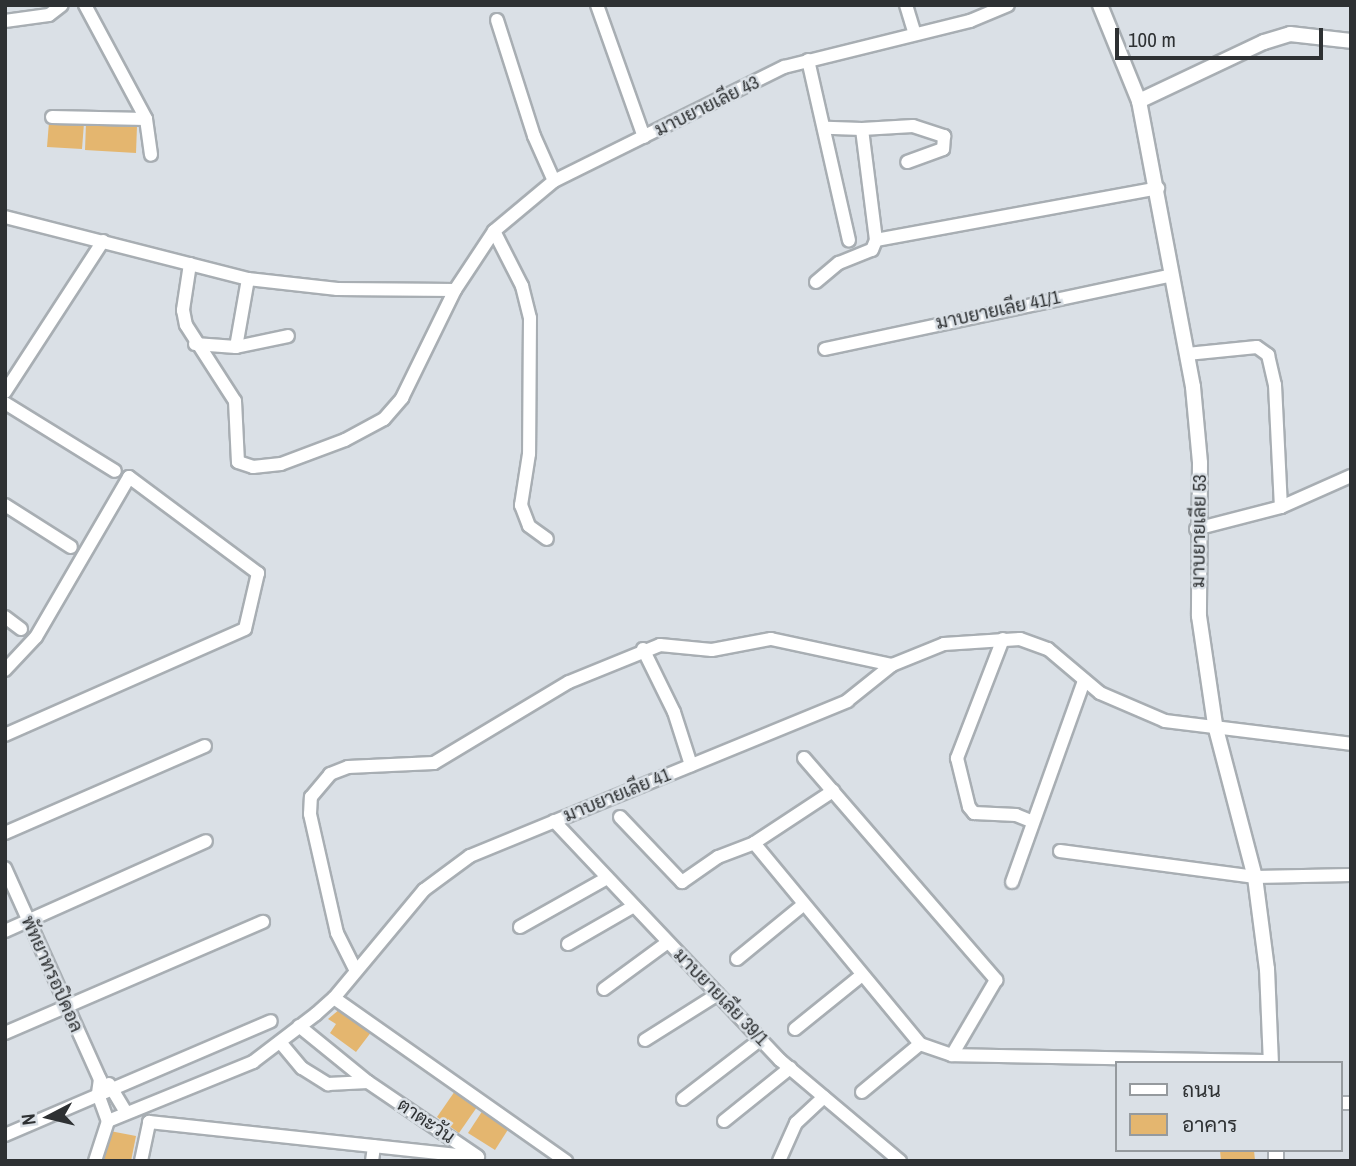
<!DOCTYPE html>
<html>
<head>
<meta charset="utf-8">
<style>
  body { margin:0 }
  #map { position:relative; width:1356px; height:1166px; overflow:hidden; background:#dae0e6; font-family:"Archivo Narrow",Sarabun,sans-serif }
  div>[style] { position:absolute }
  .building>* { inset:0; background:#e4b66f }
  .roads { filter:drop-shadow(2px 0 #a8aeb3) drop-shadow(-2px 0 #a8aeb3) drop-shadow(0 2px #a8aeb3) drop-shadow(0 -2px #a8aeb3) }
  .minor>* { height:12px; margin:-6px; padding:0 6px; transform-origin:6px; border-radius:6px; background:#fff }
  .tertiary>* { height:14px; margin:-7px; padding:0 7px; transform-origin:7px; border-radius:7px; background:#fff }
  span { translate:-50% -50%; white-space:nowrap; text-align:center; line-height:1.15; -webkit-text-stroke:5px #dae0e6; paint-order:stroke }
  .street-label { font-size:19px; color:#2e3133 }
  .frame { position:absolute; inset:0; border:7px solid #2e3133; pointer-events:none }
  .legend { position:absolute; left:1115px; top:1061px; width:228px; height:91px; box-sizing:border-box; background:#dae0e6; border:2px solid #959a9e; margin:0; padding:9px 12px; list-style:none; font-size:21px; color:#2e3133 }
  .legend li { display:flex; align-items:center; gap:14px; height:35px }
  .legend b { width:35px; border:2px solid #959a9e }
  .north { position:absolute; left:14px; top:1082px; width:70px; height:70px; -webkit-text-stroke:5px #dae0e6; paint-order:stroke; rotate:263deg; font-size:19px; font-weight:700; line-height:28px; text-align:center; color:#2e3133 }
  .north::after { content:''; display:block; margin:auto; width:24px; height:32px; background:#2e3133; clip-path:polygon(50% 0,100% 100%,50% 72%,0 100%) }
  .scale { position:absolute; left:1115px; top:28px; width:208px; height:32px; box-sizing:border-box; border:4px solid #2e3133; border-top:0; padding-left:9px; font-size:21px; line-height:24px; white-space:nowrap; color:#2e3133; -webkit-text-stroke:5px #dae0e6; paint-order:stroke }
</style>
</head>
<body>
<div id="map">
  <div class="building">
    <i style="clip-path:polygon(49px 122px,84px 123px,82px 149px,47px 147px)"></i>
    <i style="clip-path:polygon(86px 123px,137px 126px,136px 153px,85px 150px)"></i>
    <i style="clip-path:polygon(340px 1009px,372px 1031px,356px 1052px,330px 1033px,336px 1024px,328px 1019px)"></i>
    <i style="clip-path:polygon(455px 1091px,477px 1107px,459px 1133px,437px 1117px)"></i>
    <i style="clip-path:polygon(483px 1110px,509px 1128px,495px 1150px,468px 1133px)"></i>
    <i style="clip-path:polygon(110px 1131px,136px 1136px,131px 1161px,104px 1161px)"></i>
    <i style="clip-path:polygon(1220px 1150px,1254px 1150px,1255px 1161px,1221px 1161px)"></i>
  </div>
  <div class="roads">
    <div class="minor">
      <i style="left:85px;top:5px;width:129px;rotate:61.8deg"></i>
      <i style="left:146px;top:119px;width:36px;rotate:82deg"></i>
      <i style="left:597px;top:5px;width:140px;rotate:70.4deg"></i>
      <i style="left:906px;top:5px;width:30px;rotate:73deg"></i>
      <i style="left:497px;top:20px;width:122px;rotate:72.3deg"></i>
      <i style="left:534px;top:136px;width:49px;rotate:66deg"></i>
      <i style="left:5px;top:21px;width:44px;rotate:-7.8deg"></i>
      <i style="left:49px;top:15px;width:16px;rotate:-38deg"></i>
      <i style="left:808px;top:60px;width:185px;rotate:77.2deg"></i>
      <i style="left:52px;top:117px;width:94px;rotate:1.2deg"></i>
      <i style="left:862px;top:129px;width:51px;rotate:-3.4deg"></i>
      <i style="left:913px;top:126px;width:33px;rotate:18deg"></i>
      <i style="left:944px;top:136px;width:13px;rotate:94deg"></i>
      <i style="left:943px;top:149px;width:38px;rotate:160deg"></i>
      <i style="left:5px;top:217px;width:251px;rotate:14.3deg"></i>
      <i style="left:248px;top:279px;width:90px;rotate:6.4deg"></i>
      <i style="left:337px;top:289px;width:118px;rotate:0.5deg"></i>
      <i style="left:494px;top:231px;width:62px;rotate:63deg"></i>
      <i style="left:522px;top:286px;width:33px;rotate:76deg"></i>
      <i style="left:530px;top:318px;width:136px;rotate:90.4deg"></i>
      <i style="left:529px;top:454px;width:52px;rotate:98.9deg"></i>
      <i style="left:521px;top:505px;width:22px;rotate:69deg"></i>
      <i style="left:529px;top:526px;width:22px;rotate:36deg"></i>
      <i style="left:876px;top:240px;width:287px;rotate:-10.4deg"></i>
      <i style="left:190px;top:264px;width:47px;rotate:98.7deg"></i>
      <i style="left:183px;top:310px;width:15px;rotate:79deg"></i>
      <i style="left:186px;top:325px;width:90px;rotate:57.2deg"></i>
      <i style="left:235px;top:401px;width:61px;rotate:87.2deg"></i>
      <i style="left:238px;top:462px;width:16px;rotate:18deg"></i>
      <i style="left:253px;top:467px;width:28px;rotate:-6deg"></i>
      <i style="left:281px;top:464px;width:68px;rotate:-20.6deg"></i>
      <i style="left:345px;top:440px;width:44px;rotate:-28.3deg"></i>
      <i style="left:384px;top:419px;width:28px;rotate:-49deg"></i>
      <i style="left:402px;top:398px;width:120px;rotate:-63.9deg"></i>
      <i style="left:455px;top:290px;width:71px;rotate:-56.5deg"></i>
      <i style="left:494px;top:231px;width:78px;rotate:-39.8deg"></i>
      <i style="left:554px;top:181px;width:257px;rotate:-26.4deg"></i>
      <i style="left:784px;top:67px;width:192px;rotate:-13.9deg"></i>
      <i style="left:970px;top:21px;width:41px;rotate:-22.8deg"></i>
      <i style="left:816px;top:282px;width:30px;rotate:-40deg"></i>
      <i style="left:839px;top:263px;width:35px;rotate:-22deg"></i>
      <i style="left:872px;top:250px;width:11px;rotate:-68deg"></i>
      <i style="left:876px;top:240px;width:112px;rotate:-97.2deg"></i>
      <i style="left:862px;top:129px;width:36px;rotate:-178deg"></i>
      <i style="left:195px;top:344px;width:41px;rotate:4.2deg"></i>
      <i style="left:236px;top:347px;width:69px;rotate:-80deg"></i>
      <i style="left:236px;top:347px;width:53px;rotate:-11.9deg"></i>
      <i style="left:825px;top:349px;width:355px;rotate:-12deg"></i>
      <i style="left:1187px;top:354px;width:70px;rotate:-5.7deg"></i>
      <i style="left:1257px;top:347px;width:14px;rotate:36deg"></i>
      <i style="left:1268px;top:355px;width:31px;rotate:77deg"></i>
      <i style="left:1275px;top:385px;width:122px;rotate:87.2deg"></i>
      <i style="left:5px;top:392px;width:180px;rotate:-57deg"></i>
      <i style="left:5px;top:403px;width:129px;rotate:31.7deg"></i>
      <i style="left:5px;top:505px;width:78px;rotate:32.5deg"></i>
      <i style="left:1196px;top:529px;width:88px;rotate:-14.5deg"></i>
      <i style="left:1281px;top:507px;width:77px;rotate:-23.9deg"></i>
      <i style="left:5px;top:617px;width:20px;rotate:37deg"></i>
      <i style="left:1003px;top:639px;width:128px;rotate:111.1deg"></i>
      <i style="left:957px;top:758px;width:50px;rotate:76.2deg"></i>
      <i style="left:969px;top:807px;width:8px;rotate:50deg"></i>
      <i style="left:974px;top:813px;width:42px;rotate:2.7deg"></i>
      <i style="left:1016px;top:815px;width:18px;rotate:22deg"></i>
      <i style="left:643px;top:649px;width:70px;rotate:63.8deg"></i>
      <i style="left:674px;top:712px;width:56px;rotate:72.2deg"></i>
      <i style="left:5px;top:670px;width:45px;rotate:-46.8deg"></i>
      <i style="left:36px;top:637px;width:185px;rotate:-59.8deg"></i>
      <i style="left:129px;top:477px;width:161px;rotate:36.7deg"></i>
      <i style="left:258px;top:573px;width:57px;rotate:103.1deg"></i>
      <i style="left:245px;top:629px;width:262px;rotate:156.2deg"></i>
      <i style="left:804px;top:758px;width:294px;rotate:49.1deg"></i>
      <i style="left:996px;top:980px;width:87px;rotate:120.4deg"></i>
      <i style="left:620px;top:817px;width:90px;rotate:46.4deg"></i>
      <i style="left:682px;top:882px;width:44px;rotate:-34.8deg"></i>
      <i style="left:718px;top:857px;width:39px;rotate:-21deg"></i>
      <i style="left:754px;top:843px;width:95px;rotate:-33.4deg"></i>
      <i style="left:554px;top:821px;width:329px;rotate:46.6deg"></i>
      <i style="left:780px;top:1060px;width:157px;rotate:40.1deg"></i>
      <i style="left:5px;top:833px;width:218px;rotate:-23.5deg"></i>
      <i style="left:754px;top:843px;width:261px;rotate:50.4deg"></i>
      <i style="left:920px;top:1044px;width:34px;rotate:19deg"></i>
      <i style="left:952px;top:1055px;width:319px;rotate:1.1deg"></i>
      <i style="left:1060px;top:851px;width:197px;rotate:7.6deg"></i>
      <i style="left:1255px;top:877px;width:96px;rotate:-1.2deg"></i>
      <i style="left:5px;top:868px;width:231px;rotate:65.8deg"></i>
      <i style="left:100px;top:1079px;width:15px;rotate:98deg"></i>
      <i style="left:98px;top:1094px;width:29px;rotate:70deg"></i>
      <i style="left:1012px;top:882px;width:214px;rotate:-70.3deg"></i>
      <i style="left:520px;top:927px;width:100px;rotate:-29.4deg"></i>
      <i style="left:5px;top:931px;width:220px;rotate:-24.1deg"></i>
      <i style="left:568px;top:944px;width:76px;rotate:-29.9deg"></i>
      <i style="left:737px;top:959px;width:85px;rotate:-39.3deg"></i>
      <i style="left:355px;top:969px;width:40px;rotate:-116.6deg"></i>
      <i style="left:337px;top:933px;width:122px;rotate:-102.8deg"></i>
      <i style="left:310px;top:814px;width:17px;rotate:-87deg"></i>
      <i style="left:311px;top:797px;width:30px;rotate:-50deg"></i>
      <i style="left:330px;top:774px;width:19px;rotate:-21deg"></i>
      <i style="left:348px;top:767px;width:86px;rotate:-2.7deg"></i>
      <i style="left:434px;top:763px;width:157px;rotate:-31deg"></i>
      <i style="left:569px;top:682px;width:98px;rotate:-22.1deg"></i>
      <i style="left:660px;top:645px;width:52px;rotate:5.5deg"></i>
      <i style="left:712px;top:650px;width:60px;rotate:-10.6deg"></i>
      <i style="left:771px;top:639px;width:124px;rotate:12.1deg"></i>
      <i style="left:604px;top:989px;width:79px;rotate:-36.3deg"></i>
      <i style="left:334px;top:998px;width:284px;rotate:35.1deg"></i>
      <i style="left:299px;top:1026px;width:89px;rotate:39.1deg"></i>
      <i style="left:368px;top:1082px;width:132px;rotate:34.2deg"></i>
      <i style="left:795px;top:1029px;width:86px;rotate:-38.9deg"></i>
      <i style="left:5px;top:1033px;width:281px;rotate:-23.3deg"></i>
      <i style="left:645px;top:1040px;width:86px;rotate:-32.2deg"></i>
      <i style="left:280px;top:1042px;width:34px;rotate:50deg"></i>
      <i style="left:302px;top:1068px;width:31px;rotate:32deg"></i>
      <i style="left:328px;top:1084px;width:40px;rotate:-2.9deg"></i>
      <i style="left:109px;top:1084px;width:33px;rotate:59deg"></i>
      <i style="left:862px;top:1092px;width:75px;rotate:-39.6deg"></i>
      <i style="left:683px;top:1099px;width:98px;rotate:-37.6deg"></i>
      <i style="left:1340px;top:1103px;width:11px"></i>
      <i style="left:724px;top:1121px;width:85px;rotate:-38.8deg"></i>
      <i style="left:5px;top:1135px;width:289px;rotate:-23.2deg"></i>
      <i style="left:95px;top:1161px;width:42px;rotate:-72deg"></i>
      <i style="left:108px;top:1121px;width:157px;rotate:-22.1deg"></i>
      <i style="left:253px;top:1062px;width:79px;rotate:-37.3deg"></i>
      <i style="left:316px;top:1014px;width:24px;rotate:-42deg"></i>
      <i style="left:334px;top:998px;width:141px;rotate:-50.2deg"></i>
      <i style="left:424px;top:890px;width:57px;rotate:-36.5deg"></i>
      <i style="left:470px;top:856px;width:408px;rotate:-22.3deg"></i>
      <i style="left:847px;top:701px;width:58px;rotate:-38.7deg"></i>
      <i style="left:892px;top:665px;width:56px;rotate:-22deg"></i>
      <i style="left:944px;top:644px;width:76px;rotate:-3.8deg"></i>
      <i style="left:1020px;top:639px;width:30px;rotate:20deg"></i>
      <i style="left:1048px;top:649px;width:68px;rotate:40.2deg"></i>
      <i style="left:1100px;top:693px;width:71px;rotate:23.3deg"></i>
      <i style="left:1165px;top:721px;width:187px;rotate:7deg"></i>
      <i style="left:141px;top:1161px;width:40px;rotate:-78deg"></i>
      <i style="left:149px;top:1122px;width:331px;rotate:6.1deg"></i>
      <i style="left:372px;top:1161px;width:15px;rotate:-82deg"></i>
      <i style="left:779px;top:1161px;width:42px;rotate:-65.9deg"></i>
      <i style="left:796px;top:1123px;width:38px;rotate:-43deg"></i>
    </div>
    <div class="tertiary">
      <i style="left:1100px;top:5px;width:104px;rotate:67.9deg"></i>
      <i style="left:1139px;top:101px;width:291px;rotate:79.3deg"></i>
      <i style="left:1193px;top:387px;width:76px;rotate:84.7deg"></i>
      <i style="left:1200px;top:463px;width:153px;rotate:90.4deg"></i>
      <i style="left:1199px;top:616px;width:110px;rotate:81.6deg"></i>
      <i style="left:1215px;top:725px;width:157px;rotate:75.3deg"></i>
      <i style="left:1255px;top:877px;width:93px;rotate:82.6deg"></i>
      <i style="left:1267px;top:969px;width:94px;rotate:87.6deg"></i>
      <i style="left:1139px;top:101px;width:138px;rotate:-25.3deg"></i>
      <i style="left:1264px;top:42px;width:27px;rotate:-17deg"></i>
      <i style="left:1290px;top:34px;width:61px;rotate:6.5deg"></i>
      <i style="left:1276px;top:1150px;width:11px;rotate:90deg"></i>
    </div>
  </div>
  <div class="street-label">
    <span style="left:707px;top:106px;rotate:-26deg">มาบยายเลีย 43</span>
    <span style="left:998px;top:310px;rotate:-12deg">มาบยายเลีย 41/1</span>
    <span style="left:1199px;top:531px;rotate:-89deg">มาบยายเลีย 53</span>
    <span style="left:617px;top:795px;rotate:-22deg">มาบยายเลีย 41</span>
    <span style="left:52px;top:974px;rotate:66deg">พัทยาทรอปิคอล</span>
    <span style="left:721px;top:997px;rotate:46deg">มาบยายเลีย 39/1</span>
    <span style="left:426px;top:1121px;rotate:34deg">ตาตะวัน</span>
  </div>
  <div class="frame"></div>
  <ul class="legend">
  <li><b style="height:9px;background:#fff"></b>ถนน</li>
  <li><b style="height:19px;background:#e4b66f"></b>อาคาร</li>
  </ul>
  <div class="north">N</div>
  <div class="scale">100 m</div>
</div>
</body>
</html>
